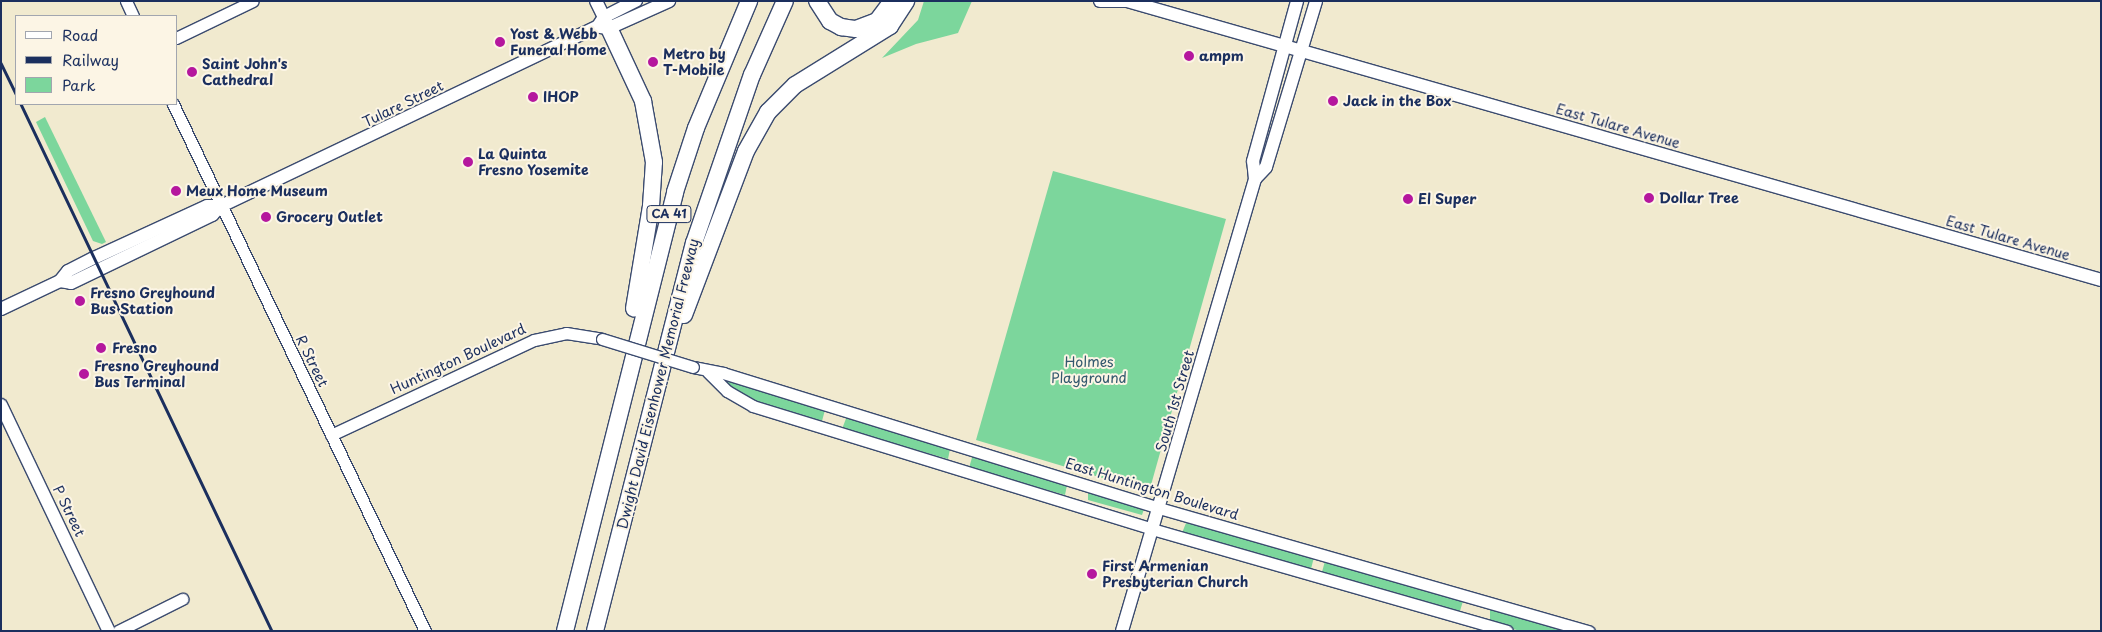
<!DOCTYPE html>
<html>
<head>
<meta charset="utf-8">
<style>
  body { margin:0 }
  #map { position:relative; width:2102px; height:632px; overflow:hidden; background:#f1eacf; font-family:"Playpen Sans",sans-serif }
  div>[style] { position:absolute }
  .green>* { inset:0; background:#7cd69c }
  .roads { filter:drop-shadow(1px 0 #3b4b6f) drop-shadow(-1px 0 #3b4b6f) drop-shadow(0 1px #3b4b6f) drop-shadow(0 -1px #3b4b6f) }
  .tertiary>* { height:11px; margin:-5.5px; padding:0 5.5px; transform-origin:5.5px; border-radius:5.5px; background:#fff }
  .secondary>* { height:12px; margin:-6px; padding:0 6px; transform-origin:6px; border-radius:6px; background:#fff }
  .motorway>* { height:16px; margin:-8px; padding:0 8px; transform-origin:8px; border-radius:8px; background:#fff }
  .rail>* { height:2.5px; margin:-1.25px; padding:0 1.25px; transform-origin:1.25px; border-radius:1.25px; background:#1b2f5e }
  .bridges { filter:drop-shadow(1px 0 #3b4b6f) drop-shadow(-1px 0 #3b4b6f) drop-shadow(0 1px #3b4b6f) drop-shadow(0 -1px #3b4b6f) }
  .tertiary-bridge>* { height:11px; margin:-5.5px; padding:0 5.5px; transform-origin:5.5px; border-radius:5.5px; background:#fff }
  .dots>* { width:14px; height:14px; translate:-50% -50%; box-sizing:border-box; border:2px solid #fcf5e5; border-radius:50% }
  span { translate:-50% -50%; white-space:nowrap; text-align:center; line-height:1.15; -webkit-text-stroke:4px #fcf5e5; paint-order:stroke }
  .shield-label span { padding:1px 4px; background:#fcf5e5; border:1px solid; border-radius:4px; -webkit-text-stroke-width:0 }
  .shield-label { font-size:12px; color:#1b2f5e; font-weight:700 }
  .poi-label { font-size:14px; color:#1b2f5e; font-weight:700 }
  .left { translate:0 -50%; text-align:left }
  .street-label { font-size:14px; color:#1b2f5e }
  .park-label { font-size:14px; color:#33596e }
  .frame { position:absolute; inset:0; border:2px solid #1b2f5e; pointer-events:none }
  .legend { position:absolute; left:15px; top:15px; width:162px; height:90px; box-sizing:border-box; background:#fcf5e5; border:1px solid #a2a6af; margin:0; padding:6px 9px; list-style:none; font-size:15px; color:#1b2f5e }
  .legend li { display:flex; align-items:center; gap:10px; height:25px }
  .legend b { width:25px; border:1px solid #a2a6af }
</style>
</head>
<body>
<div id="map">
  <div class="green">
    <i style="clip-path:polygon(924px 1px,972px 1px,958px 33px,916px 44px,882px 58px,918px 20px)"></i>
    <i style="clip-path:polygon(45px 117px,106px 242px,102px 244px,93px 241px,36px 122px)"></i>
    <i style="clip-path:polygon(1053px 171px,1226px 219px,1149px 492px,976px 440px)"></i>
    <i style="clip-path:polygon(721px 377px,825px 410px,822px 421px,740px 396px)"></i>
    <i style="clip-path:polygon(847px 416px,950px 449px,948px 459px,842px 429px)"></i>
    <i style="clip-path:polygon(973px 454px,1067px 485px,1065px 495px,969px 468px)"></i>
    <i style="clip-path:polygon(1088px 491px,1144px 509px,1142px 515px,1088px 500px)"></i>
    <i style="clip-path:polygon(1186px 523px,1262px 540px,1314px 557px,1311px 569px,1182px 533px)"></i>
    <i style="clip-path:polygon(1325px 561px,1463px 601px,1460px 611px,1322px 572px)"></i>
    <i style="clip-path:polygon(1490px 608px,1577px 631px,1520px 631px,1490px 622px)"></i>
  </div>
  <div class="roads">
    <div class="tertiary">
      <i style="left:126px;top:1px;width:17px;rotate:65deg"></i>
      <i style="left:176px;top:38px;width:85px;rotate:-25.7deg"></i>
      <i style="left:173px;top:104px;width:584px;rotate:64.44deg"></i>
      <i style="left:693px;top:367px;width:31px;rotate:11deg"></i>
      <i style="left:723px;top:373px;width:456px;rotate:17.2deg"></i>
      <i style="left:1159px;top:508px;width:447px;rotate:16deg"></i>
      <i style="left:708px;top:372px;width:27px;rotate:45deg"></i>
      <i style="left:727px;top:391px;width:30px;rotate:30deg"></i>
      <i style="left:753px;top:406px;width:418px;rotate:17.1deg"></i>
      <i style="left:1152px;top:529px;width:369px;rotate:16deg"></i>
      <i style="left:331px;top:435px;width:224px;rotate:-25.1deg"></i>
      <i style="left:534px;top:340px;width:33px;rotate:-12deg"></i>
      <i style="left:566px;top:333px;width:36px;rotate:9deg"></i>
      <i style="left:118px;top:631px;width:72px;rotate:-26.6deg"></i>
    </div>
    <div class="secondary">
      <i style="left:596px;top:1px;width:25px;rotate:64deg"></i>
      <i style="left:1100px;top:1px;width:28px"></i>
      <i style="left:1127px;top:1px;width:1013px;rotate:15.98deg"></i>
      <i style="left:600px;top:27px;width:9px;rotate:6deg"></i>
      <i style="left:609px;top:28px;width:66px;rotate:-24.2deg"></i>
      <i style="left:1255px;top:179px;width:16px;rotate:-47deg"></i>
      <i style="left:1266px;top:167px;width:173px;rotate:-73.2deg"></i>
      <i style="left:60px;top:281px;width:11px;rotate:10deg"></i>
      <i style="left:71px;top:283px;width:157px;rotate:-25.7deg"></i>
      <i style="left:212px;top:215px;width:13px;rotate:-45deg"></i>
      <i style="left:221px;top:206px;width:418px;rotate:-25.5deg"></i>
      <i style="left:598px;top:26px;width:11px;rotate:-56deg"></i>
      <i style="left:604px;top:17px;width:36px;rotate:-27deg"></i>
      <i style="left:1px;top:309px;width:65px;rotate:-25.4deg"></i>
      <i style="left:60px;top:281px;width:13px;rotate:-51deg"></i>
      <i style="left:68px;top:271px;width:29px;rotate:-27deg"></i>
      <i style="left:94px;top:258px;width:124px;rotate:-24.7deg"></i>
      <i style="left:207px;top:206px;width:14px"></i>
      <i style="left:1px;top:405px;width:250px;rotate:64.5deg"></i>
      <i style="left:1122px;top:631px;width:471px;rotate:-73.6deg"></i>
      <i style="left:1255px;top:179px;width:18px;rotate:-96deg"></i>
      <i style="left:1253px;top:161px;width:166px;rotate:-74.6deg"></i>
    </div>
    <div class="motorway">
      <i style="left:817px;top:1px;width:24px;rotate:57deg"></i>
      <i style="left:830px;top:21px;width:13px;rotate:29deg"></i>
      <i style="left:841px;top:27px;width:15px;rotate:8deg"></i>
      <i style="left:856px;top:29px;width:22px;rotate:-21deg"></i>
      <i style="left:877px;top:21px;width:25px;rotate:-53deg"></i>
      <i style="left:609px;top:28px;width:81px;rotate:65deg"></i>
      <i style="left:643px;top:101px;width:62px;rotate:79.8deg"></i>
      <i style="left:654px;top:162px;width:44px;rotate:93.9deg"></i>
      <i style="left:651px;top:206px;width:104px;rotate:99.4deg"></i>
      <i style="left:684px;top:315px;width:175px;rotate:-69.3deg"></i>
      <i style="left:746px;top:151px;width:45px;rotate:-60.6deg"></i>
      <i style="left:768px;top:112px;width:38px;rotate:-45deg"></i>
      <i style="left:795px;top:85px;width:112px;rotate:-31.8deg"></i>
      <i style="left:890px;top:26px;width:30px;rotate:-57deg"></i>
      <i style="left:565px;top:631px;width:453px;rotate:-75.9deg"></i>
      <i style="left:675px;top:192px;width:67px;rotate:-71.8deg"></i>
      <i style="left:696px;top:128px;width:138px;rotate:-67.3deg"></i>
      <i style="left:595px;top:631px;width:400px;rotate:-75.7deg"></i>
      <i style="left:694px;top:243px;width:178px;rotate:-71deg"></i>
      <i style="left:752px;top:75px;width:81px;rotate:-66deg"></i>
    </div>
  </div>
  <div class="rail">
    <i style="left:1px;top:63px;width:34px;rotate:64deg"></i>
    <i style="left:21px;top:104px;width:584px;rotate:64.53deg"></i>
  </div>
  <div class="bridges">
    <div class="tertiary-bridge">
      <i style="left:602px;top:339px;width:95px;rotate:17.1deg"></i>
    </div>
  </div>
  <div class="dots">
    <i style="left:500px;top:42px;background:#b5179e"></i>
    <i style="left:1189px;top:56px;background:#b5179e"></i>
    <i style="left:653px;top:62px;background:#b5179e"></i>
    <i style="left:192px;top:72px;background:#b5179e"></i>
    <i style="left:533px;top:97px;background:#b5179e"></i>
    <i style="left:1333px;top:101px;background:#b5179e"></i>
    <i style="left:468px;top:162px;background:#b5179e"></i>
    <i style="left:176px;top:191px;background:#b5179e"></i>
    <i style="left:1649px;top:198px;background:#b5179e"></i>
    <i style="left:1408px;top:199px;background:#b5179e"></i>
    <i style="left:266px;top:217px;background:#b5179e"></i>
    <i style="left:80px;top:301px;background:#b5179e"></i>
    <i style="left:101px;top:348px;background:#b5179e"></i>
    <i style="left:84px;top:374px;background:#b5179e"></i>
    <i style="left:1092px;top:574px;background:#b5179e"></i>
  </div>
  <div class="shield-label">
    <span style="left:669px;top:214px">CA 41</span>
  </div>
  <div class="poi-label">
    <span class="left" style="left:510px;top:42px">Yost &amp; Webb<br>Funeral Home</span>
    <span class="left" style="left:663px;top:62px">Metro by<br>T-Mobile</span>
    <span class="left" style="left:1199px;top:56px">ampm</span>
    <span class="left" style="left:202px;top:72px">Saint John's<br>Cathedral</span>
    <span class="left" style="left:543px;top:97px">IHOP</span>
    <span class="left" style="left:1343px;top:101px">Jack in the Box</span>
    <span class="left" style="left:478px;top:162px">La Quinta<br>Fresno Yosemite</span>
    <span class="left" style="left:186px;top:191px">Meux Home Museum</span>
    <span class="left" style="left:1659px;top:198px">Dollar Tree</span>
    <span class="left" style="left:1418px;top:199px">El Super</span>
    <span class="left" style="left:276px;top:217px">Grocery Outlet</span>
    <span class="left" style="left:90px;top:301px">Fresno Greyhound<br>Bus Station</span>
    <span class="left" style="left:112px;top:348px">Fresno</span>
    <span class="left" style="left:94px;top:374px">Fresno Greyhound<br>Bus Terminal</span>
    <span class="left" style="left:1102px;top:574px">First Armenian<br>Presbyterian Church</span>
  </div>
  <div class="street-label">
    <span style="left:403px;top:104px;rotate:-26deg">Tulare Street</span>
    <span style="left:1618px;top:126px;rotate:16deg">East Tulare Avenue</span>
    <span style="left:2008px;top:238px;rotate:16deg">East Tulare Avenue</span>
    <span style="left:458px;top:359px;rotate:-25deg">Huntington Boulevard</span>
    <span style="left:312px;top:361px;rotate:64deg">R Street</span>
    <span style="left:658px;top:384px;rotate:-76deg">Dwight David Eisenhower Memorial Freeway</span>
    <span style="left:1175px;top:401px;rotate:-74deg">South 1st Street</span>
    <span style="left:1152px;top:489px;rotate:17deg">East Huntington Boulevard</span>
    <span style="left:69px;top:511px;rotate:64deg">P Street</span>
  </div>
  <div class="park-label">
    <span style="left:1089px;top:370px">Holmes<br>Playground</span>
  </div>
  <div class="frame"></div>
  <ul class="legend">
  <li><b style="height:6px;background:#fff"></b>Road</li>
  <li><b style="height:6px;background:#1b2f5e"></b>Railway</li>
  <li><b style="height:14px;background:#7cd69c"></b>Park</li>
  </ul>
</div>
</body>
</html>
